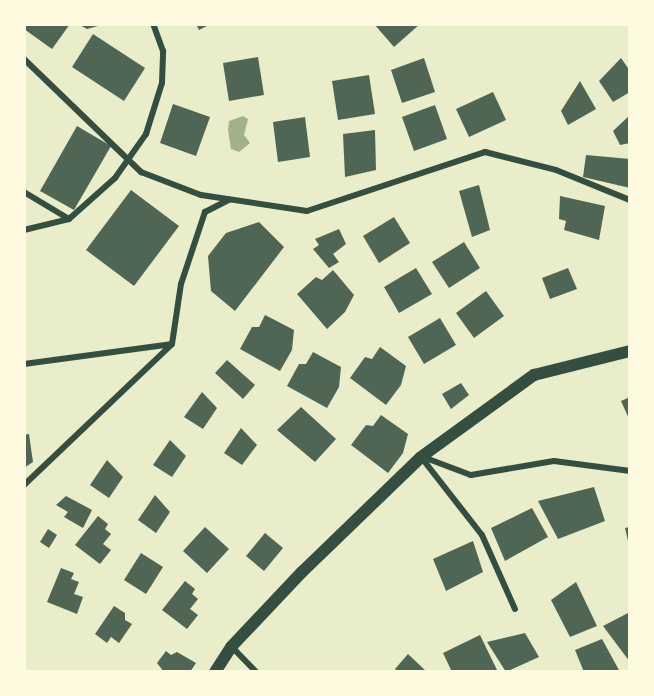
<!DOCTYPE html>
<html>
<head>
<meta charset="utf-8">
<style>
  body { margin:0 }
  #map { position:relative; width:654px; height:696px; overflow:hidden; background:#e9edc9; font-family:Roboto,sans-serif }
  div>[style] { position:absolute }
  .water>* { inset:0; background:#a3b18a }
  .building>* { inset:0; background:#4f6655 }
  .minor>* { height:6px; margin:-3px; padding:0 3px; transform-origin:3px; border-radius:3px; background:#344e41 }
  .secondary>* { height:12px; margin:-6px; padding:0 6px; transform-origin:6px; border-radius:6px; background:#344e41 }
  span { translate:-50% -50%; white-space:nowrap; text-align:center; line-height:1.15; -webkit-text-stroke:5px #fefae0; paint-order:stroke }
  .frame { position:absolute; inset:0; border:26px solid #fefae0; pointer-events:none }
</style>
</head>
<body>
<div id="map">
  <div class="water">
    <i style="clip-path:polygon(243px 116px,248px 119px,244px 135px,250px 143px,239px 152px,231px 149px,228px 130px,229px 121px)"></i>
  </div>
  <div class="building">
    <i style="clip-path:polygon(24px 24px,70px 24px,52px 49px,24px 29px)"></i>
    <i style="clip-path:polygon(78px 24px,105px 24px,87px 29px)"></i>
    <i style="clip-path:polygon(196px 24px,211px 24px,199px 30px)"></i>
    <i style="clip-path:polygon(374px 24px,420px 24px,394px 47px)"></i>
    <i style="clip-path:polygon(93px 34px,145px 68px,124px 101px,72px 67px)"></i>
    <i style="clip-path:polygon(258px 57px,264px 95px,229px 101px,223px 63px)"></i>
    <i style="clip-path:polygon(424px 58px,435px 92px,402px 103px,391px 70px)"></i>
    <i style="clip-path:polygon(621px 58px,630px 71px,630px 92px,613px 102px,599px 81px)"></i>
    <i style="clip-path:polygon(369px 75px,375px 114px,338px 120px,332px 81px)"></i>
    <i style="clip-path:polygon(580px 81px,596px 109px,568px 125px,561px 111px)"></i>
    <i style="clip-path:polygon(493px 92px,506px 120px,469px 137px,456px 109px)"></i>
    <i style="clip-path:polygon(173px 104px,210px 117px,196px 156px,160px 143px)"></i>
    <i style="clip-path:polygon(435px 105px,447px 139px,414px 151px,402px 117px)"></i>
    <i style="clip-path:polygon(630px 115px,630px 143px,620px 145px,613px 131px)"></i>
    <i style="clip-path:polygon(305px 117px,310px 157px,278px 162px,273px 122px)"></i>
    <i style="clip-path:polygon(77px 126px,111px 146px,74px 210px,40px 191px)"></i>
    <i style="clip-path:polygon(375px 130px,376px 170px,345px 177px,343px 134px)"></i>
    <i style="clip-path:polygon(586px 155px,630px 159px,630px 188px,583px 177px)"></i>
    <i style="clip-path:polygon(479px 185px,490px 230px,472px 237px,459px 191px)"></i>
    <i style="clip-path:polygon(131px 190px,179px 226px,134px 286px,86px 250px)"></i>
    <i style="clip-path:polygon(560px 196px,605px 206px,599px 240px,564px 230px,566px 221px,559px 219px)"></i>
    <i style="clip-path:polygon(394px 217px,410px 243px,379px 263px,363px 236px)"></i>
    <i style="clip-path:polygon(259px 222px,284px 247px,235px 311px,211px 291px,208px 256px,226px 233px)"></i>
    <i style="clip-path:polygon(339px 229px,346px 244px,333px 254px,339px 262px,329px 268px,313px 249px,319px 245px,315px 239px)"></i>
    <i style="clip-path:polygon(464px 242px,480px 268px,449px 288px,432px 262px)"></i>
    <i style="clip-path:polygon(416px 268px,432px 294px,399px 313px,384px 287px)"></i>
    <i style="clip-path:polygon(568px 268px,577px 289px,550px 299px,542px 278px)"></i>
    <i style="clip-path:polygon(333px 270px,354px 295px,345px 312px,327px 329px,297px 294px,316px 277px,322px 280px)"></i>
    <i style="clip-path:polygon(486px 291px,504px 316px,474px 338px,456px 313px)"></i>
    <i style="clip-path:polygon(265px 315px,294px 330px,292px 350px,280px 371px,240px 349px,252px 327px,259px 327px)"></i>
    <i style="clip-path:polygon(440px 318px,456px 345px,424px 364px,408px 337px)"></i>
    <i style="clip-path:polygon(380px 347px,406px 366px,401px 385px,386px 405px,350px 378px,365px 357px,372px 359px)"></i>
    <i style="clip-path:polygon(313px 352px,341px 367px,339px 387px,327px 408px,287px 386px,299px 364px,306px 364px)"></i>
    <i style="clip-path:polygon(227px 360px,255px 385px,243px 399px,215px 373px)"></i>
    <i style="clip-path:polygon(461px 383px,469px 395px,451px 409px,442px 394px)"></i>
    <i style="clip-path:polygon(202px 392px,217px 408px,203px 429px,184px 417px)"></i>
    <i style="clip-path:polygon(630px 397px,630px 421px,621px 401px)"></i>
    <i style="clip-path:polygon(301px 407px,336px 439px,315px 462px,277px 430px)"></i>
    <i style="clip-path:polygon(381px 415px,408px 434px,403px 453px,388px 473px,351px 445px,366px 425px,373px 426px)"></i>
    <i style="clip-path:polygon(241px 428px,257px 445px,242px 465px,224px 453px)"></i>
    <i style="clip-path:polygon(29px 434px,33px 462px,24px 468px,24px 435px)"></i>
    <i style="clip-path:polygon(170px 440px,186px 456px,172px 477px,153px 465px)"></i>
    <i style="clip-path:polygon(107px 460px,123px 477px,109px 498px,90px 485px)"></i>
    <i style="clip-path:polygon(594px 487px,605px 521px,558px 539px,538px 501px)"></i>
    <i style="clip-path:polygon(155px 495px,170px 512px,156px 533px,138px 520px)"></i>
    <i style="clip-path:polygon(66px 496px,92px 510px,83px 528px,64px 517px,68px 512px,56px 505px)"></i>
    <i style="clip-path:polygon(532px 508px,548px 537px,505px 561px,491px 528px)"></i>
    <i style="clip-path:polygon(98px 516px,108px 524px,105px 529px,111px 534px,103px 544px,111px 550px,100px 564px,75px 545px)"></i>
    <i style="clip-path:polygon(205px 527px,229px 549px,207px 573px,183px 551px)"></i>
    <i style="clip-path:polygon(630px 527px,630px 545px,629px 545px,625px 528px)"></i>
    <i style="clip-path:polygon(48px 529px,57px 535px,49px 548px,40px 542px)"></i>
    <i style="clip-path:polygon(265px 533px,283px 548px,264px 571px,246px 556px)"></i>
    <i style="clip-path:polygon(473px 541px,483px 572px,446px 591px,433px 559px)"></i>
    <i style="clip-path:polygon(141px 553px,163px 567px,146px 594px,124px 580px)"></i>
    <i style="clip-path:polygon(61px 568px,74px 573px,71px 579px,79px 582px,74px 594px,83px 597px,77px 614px,47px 602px)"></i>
    <i style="clip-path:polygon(185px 581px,195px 589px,192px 594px,198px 599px,190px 609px,198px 615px,187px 629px,162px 610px)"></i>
    <i style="clip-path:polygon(576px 582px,597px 626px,570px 637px,551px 600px)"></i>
    <i style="clip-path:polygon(114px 606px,125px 613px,125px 620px,132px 624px,119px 643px,111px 637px,107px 643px,95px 634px)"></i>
    <i style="clip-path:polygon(630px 612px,630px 662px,603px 626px)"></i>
    <i style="clip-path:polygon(525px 633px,539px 657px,506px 672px,487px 642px)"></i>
    <i style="clip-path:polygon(480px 635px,498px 672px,452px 672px,443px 653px)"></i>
    <i style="clip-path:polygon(602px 639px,620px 672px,584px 672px,575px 650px)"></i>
    <i style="clip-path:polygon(166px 651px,171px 655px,177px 652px,196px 663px,190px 672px,164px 672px,157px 663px)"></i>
    <i style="clip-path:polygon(408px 654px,427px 672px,398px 672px,395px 669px)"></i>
  </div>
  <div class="minor">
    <i style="left:24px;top:59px;width:163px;rotate:44deg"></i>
    <i style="left:141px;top:172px;width:64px;rotate:21deg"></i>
    <i style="left:201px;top:195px;width:107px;rotate:8.6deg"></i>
    <i style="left:307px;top:211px;width:188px;rotate:-18.3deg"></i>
    <i style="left:485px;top:152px;width:73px;rotate:14.2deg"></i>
    <i style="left:556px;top:170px;width:80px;rotate:22.1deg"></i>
    <i style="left:24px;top:192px;width:52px;rotate:31deg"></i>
    <i style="left:24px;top:230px;width:46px;rotate:-13.7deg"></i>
    <i style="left:69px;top:219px;width:62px;rotate:-41.7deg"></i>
    <i style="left:115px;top:178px;width:54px;rotate:-54.8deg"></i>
    <i style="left:146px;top:134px;width:53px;rotate:-72.6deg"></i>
    <i style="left:162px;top:83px;width:32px;rotate:-88deg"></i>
    <i style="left:163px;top:51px;width:29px;rotate:-110deg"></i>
    <i style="left:24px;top:364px;width:148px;rotate:-7.7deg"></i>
    <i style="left:421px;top:457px;width:99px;rotate:52deg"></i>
    <i style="left:482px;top:535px;width:81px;rotate:66deg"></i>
    <i style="left:423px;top:457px;width:51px;rotate:20.6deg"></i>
    <i style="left:471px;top:475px;width:84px;rotate:-9.6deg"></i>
    <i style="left:554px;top:461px;width:77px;rotate:7.5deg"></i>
    <i style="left:24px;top:485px;width:204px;rotate:-43.6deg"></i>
    <i style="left:172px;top:344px;width:61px;rotate:-81.5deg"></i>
    <i style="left:181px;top:284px;width:76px;rotate:-71.6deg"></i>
    <i style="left:205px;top:212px;width:27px;rotate:-27deg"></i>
    <i style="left:232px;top:647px;width:35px;rotate:46deg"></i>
  </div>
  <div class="secondary">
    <i style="left:215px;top:672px;width:30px;rotate:-57deg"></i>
    <i style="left:231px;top:647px;width:103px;rotate:-46.6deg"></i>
    <i style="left:302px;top:572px;width:165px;rotate:-44deg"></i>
    <i style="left:421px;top:457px;width:140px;rotate:-36deg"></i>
    <i style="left:534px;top:375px;width:99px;rotate:-14deg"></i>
  </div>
  <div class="frame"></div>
</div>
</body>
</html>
